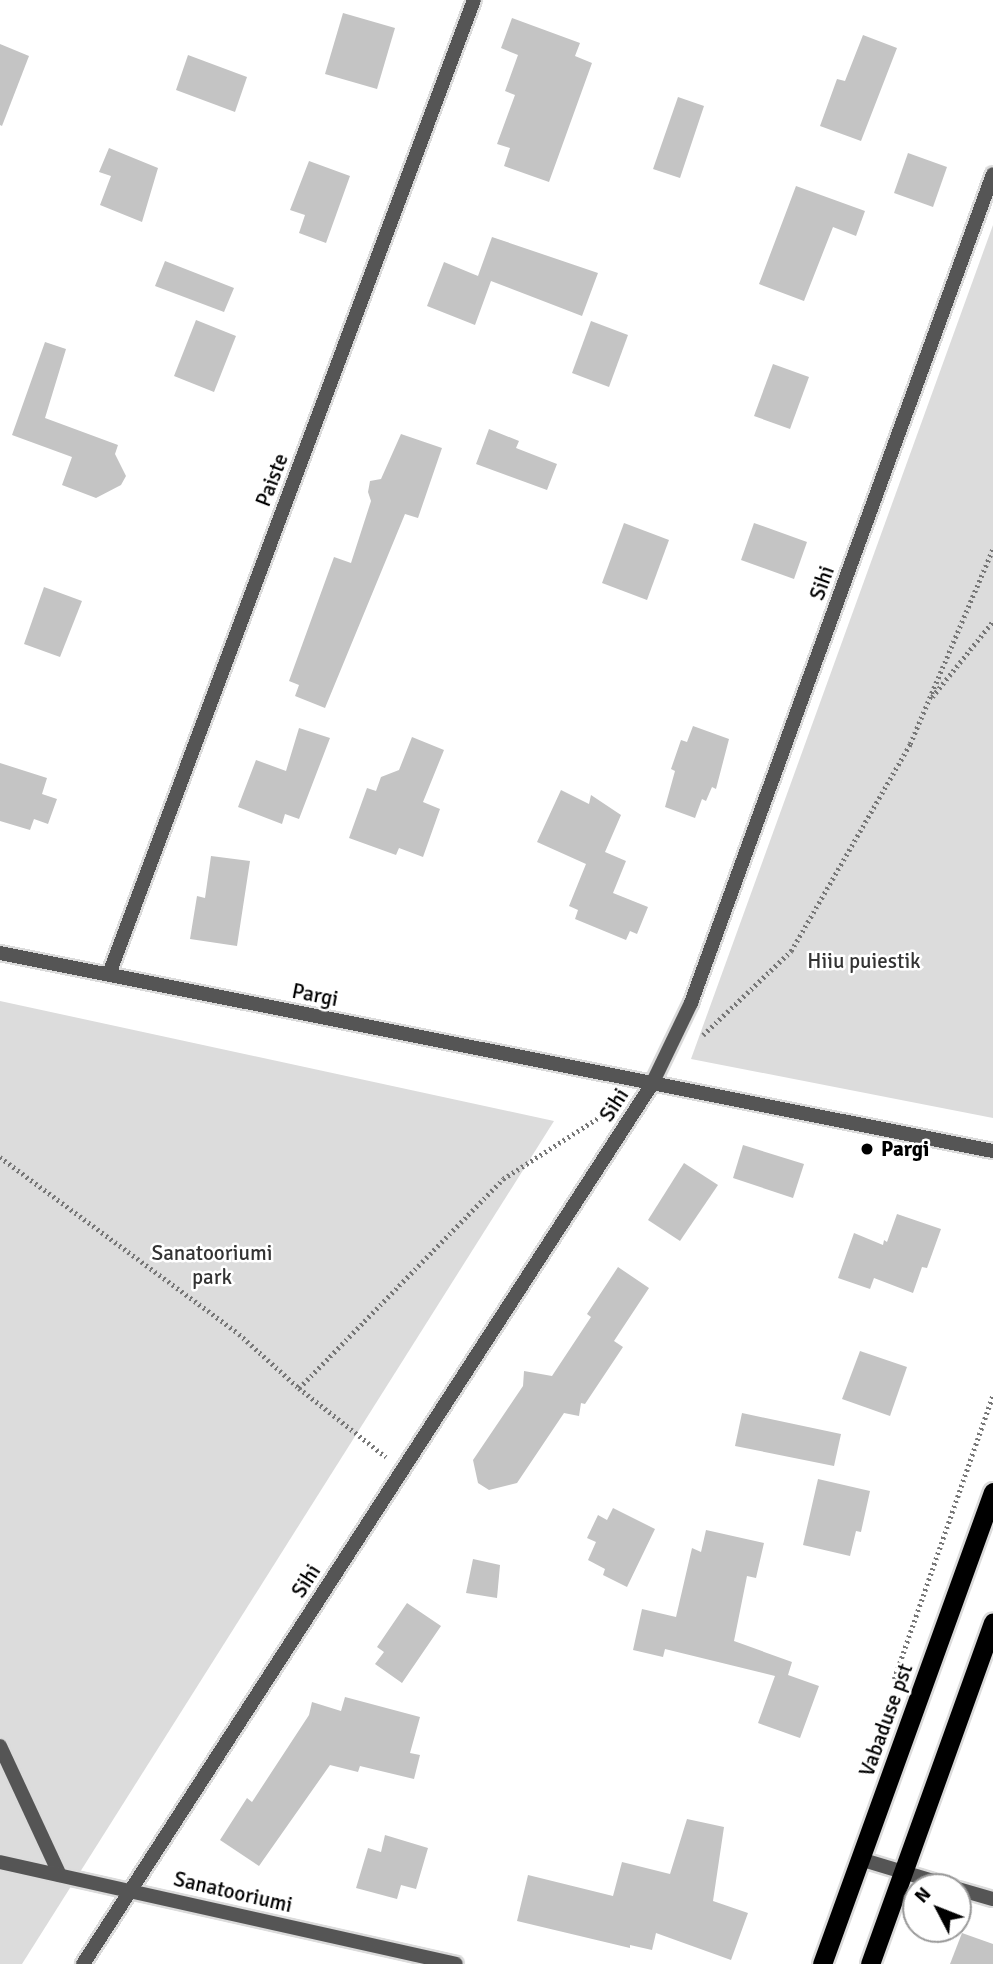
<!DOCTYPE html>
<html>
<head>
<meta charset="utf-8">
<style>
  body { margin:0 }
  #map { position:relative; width:993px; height:1964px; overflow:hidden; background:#fff; font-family:Signika,sans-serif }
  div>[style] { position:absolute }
  .green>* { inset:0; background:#dcdcdc }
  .building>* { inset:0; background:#c4c4c4 }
  .path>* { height:4.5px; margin-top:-2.25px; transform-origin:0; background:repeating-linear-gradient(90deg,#777 0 2px,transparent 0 5.5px) }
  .roads { filter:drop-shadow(2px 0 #dbdbdb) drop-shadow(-2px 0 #dbdbdb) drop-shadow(0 2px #dbdbdb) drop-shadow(0 -2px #dbdbdb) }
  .service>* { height:14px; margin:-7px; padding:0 7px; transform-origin:7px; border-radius:7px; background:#555 }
  .minor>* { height:14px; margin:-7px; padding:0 7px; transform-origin:7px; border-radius:7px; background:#555 }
  .tertiary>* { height:14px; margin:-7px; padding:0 7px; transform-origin:7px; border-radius:7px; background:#555 }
  .trunk>* { height:19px; margin:-9.5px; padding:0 9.5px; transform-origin:9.5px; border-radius:9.5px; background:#000 }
  .dots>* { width:19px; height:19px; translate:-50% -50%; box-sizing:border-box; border:4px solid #fff; border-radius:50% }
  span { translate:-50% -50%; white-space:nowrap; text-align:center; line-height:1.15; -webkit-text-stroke:5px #fff; paint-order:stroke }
  .street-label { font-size:21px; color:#000 }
  .park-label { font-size:21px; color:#333 }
  .poi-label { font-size:21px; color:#000; font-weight:700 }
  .left { translate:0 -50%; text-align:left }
  .north { position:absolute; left:902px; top:1873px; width:70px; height:70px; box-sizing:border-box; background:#fff; border:2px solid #999; border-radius:50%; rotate:312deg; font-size:19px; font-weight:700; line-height:28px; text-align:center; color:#000 }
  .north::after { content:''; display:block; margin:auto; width:24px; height:32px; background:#000; clip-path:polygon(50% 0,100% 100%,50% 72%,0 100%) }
</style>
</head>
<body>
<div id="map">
  <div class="green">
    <i style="clip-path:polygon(993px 225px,993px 1118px,691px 1059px)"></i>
    <i style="clip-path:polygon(0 1001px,554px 1121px,22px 1964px,0 1964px)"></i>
  </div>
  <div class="building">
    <i style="clip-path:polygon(343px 13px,395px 28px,377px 89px,325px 74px)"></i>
    <i style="clip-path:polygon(512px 18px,580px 43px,575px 56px,592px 63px,549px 182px,504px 166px,510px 148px,497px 144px,515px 95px,505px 91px,518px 55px,501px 48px)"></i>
    <i style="clip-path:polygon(863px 35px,897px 48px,861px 141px,820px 126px,837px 79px,845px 81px)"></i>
    <i style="clip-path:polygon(0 44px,29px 56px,2px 126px,0 125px)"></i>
    <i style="clip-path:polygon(188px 55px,247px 77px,235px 112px,176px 90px)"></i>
    <i style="clip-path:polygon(678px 97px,704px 106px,680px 178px,653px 169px)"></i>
    <i style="clip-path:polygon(109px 148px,158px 168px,142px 222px,100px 205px,111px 176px,99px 172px)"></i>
    <i style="clip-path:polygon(908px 153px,947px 167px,933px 207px,894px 193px)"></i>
    <i style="clip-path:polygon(309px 161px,350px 176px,326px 243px,299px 233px,305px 215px,290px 210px)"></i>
    <i style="clip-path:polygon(796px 186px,865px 211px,856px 236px,833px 227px,804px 301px,759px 284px)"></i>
    <i style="clip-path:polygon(492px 237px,598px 273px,582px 316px,491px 281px,475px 325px,427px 306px,444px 262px,478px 276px)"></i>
    <i style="clip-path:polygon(165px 261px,234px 288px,224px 312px,155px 286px)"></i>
    <i style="clip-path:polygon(196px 320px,236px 336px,214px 392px,174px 376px)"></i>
    <i style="clip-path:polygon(591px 321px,628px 335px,609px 387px,572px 373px)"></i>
    <i style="clip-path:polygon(45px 342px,66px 349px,45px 418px,118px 445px,115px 454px,126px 476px,121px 485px,96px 498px,62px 485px,72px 457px,12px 435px)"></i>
    <i style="clip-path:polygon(773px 364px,809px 377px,790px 429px,754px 416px)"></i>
    <i style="clip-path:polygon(489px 429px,519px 441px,516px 448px,557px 464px,547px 490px,476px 464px)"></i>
    <i style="clip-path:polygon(401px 434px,442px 448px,418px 518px,405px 514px,325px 708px,295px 696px,299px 685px,289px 681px,334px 557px,351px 563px,371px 501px,368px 492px,370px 481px,381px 479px)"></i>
    <i style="clip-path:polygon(624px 523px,669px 540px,647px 600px,602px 583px)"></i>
    <i style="clip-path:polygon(754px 523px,807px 542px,794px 579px,741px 560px)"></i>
    <i style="clip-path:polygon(44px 587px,82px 601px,60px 657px,24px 644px)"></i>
    <i style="clip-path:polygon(693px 726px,729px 739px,716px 789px,712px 787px,706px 801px,702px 799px,695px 818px,665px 807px,675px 771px,671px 769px,681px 740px,687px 742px)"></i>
    <i style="clip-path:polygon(299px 728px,330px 738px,299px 819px,285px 814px,282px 824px,238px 807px,256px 760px,286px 771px)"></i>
    <i style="clip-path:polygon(412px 737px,444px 750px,423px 802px,440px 809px,423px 857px,399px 848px,396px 855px,349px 838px,367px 788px,376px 791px,381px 777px,399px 770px)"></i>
    <i style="clip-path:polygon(0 763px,47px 778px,42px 794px,57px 799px,48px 824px,34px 819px,30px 830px,0 821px)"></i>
    <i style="clip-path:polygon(561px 790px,589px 804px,591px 795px,621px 815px,605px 852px,626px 861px,613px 893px,648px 907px,637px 934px,630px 931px,626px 940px,575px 919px,578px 910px,569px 906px,586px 864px,537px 842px)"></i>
    <i style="clip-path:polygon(211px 856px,250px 861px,237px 946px,190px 939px,197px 896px,205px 898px)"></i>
    <i style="clip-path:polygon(743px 1145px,804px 1164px,793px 1198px,733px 1178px)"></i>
    <i style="clip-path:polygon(684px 1163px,718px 1185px,680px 1241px,648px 1220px)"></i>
    <i style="clip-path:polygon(897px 1214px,941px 1229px,927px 1268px,922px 1267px,913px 1293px,874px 1278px,870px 1289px,838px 1278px,854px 1233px,883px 1245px,884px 1240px,887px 1242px)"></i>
    <i style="clip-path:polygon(618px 1267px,649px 1288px,614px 1341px,623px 1347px,585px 1404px,581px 1403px,579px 1416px,564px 1413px,517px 1483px,489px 1490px,478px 1483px,473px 1460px,523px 1386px,524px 1371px,552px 1376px,591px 1317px,587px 1314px)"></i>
    <i style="clip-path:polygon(860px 1351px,907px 1367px,890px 1416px,842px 1399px)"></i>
    <i style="clip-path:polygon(742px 1413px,841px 1434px,834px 1466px,735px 1446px)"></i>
    <i style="clip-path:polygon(818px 1479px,870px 1491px,861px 1532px,856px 1531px,850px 1556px,803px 1545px)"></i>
    <i style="clip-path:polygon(613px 1508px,655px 1529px,627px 1587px,603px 1575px,605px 1569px,588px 1560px,596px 1542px,587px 1538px,598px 1515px,607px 1520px)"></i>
    <i style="clip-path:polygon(706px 1530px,764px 1543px,756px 1578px,747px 1576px,734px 1641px,792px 1662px,788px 1675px,819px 1686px,800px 1738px,758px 1723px,775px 1676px,665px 1649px,663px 1657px,633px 1650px,642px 1609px,676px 1617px,692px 1548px,701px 1552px)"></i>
    <i style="clip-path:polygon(473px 1559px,500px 1565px,497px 1598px,466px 1593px)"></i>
    <i style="clip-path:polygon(407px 1603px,441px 1626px,402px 1683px,375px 1664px,384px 1652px,377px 1647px)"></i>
    <i style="clip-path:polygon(345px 1697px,420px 1717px,410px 1753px,420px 1755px,414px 1779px,360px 1766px,358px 1772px,330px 1765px,259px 1866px,220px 1840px,247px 1798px,252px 1802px,309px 1715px,312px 1702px,341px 1711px)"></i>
    <i style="clip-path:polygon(687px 1819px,724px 1827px,713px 1901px,748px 1913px,731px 1960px,656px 1933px,652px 1950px,630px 1945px,630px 1948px,517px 1921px,528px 1875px,613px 1896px,622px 1862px,670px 1874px)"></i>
    <i style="clip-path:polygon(385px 1835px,428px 1848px,416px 1889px,401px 1885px,397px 1899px,356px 1888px,368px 1848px,381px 1852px)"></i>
    <i style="clip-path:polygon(962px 1933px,993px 1944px,993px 1964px,950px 1964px)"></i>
  </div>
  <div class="path">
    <i style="left:932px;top:697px;width:97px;rotate:-51.2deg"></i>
    <i style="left:703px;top:1035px;width:122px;rotate:-43.7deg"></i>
    <i style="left:791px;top:951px;width:239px;rotate:-60.1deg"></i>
    <i style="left:910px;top:744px;width:213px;rotate:-67deg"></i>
    <i style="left:0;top:1157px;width:297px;rotate:36.5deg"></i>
    <i style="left:239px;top:1334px;width:81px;rotate:42deg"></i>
    <i style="left:299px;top:1388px;width:111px;rotate:38.4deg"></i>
    <i style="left:299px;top:1388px;width:292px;rotate:-45.7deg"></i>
    <i style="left:503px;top:1179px;width:117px;rotate:-32.7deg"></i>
    <i style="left:894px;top:1679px;width:301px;rotate:-70.8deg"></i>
  </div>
  <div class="roads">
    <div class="service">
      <i style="left:0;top:1746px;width:142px;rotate:65.1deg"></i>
    </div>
    <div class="minor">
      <i style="left:109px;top:974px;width:1040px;rotate:-69.46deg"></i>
      <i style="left:860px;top:1859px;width:97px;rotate:16.8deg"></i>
      <i style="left:0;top:1862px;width:467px;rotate:12.6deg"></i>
      <i style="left:958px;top:1889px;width:36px;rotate:16deg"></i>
      <i style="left:83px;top:1964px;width:1048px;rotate:-57.11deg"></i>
      <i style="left:652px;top:1084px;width:90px;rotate:-64.3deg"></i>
      <i style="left:691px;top:1003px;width:882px;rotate:-69.98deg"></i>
    </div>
    <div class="tertiary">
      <i style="left:0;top:953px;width:1013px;rotate:11.28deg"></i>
    </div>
    <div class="trunk">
      <i style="left:822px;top:1964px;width:502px;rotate:-70.09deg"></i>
      <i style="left:870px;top:1964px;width:363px;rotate:-70.2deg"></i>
    </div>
  </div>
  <div class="dots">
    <i style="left:867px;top:1149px;background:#000"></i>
  </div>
  <div class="street-label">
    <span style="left:272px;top:480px;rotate:-69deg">Paiste</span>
    <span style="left:822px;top:583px;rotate:-70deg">Sihi</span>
    <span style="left:315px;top:995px;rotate:11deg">Pargi</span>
    <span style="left:614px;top:1105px;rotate:-57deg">Sihi</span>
    <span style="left:306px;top:1581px;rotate:-57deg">Sihi</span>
    <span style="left:886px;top:1720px;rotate:-70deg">Vabaduse pst</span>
    <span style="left:233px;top:1892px;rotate:13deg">Sanatooriumi</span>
  </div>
  <div class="park-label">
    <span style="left:864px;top:961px">Hiiu puiestik</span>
    <span style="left:212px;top:1265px">Sanatooriumi<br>park</span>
  </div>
  <div class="poi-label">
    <span class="left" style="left:881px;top:1149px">Pargi</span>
  </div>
  <div class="north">N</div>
</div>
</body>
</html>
